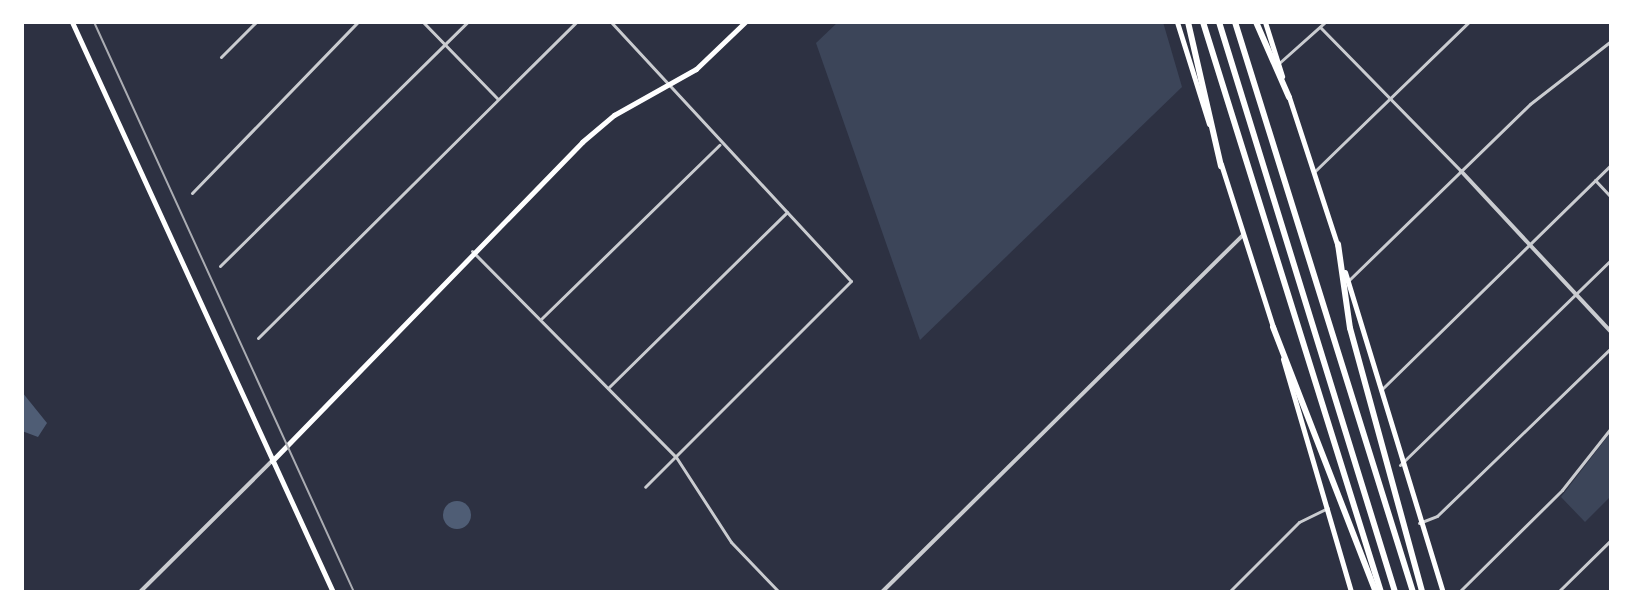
<!DOCTYPE html>
<html>
<head>
<meta charset="utf-8">
<style>
  body { margin:0 }
  #map { position:relative; width:1633px; height:614px; overflow:hidden; background:#2d3142; font-family:"Space Grotesk",sans-serif }
  div>[style] { position:absolute }
  .green>* { inset:0; background:#3c4559 }
  .water>* { inset:0; background:#4f5d75 }
  .round { border-radius:50% }
  .minor>* { height:3px; margin:-1.5px; padding:0 1.5px; transform-origin:1.5px; border-radius:1.5px; background:#caccd0 }
  .tertiary>* { height:4px; margin:-2px; padding:0 2px; transform-origin:2px; border-radius:2px; background:#caccd0 }
  .secondary>* { height:5px; margin:-2.5px; padding:0 2.5px; transform-origin:2.5px; border-radius:2.5px; background:#fff }
  .motorway>* { height:6px; margin:-3px; padding:0 3px; transform-origin:3px; border-radius:3px; background:#fff }
  .rail>* { height:2px; margin:-1px; padding:0 1px; transform-origin:1px; border-radius:1px; background:#abadb3 }
  span { translate:-50% -50%; white-space:nowrap; text-align:center; line-height:1.15; -webkit-text-stroke:8px #fff; paint-order:stroke }
  .frame { position:absolute; inset:0; border:24px solid #fff; pointer-events:none }
</style>
</head>
<body>
<div id="map">
  <div class="green">
    <i style="clip-path:polygon(838px 22px,1163px 22px,1182px 87px,920px 340px,816px 43px)"></i>
    <i style="clip-path:polygon(1611px 432px,1611px 496px,1585px 522px,1561px 497px)"></i>
  </div>
  <div class="water">
    <i style="clip-path:polygon(22px 392px,47px 423px,38px 437px,22px 431px)"></i>
    <i class="round" style="left:443px;top:501px;width:28px;height:28px"></i>
  </div>
  <div class="minor">
    <i style="left:423px;top:22px;width:107px;rotate:45.8deg"></i>
    <i style="left:611px;top:22px;width:353px;rotate:47.2deg"></i>
    <i style="left:851px;top:281px;width:291px;rotate:135deg"></i>
    <i style="left:1320px;top:27px;width:200px;rotate:45.6deg"></i>
    <i style="left:221px;top:57px;width:49px;rotate:-45deg"></i>
    <i style="left:1278px;top:64px;width:63px;rotate:-41.8deg"></i>
    <i style="left:1314px;top:172px;width:216px;rotate:-44.1deg"></i>
    <i style="left:1595px;top:180px;width:23px;rotate:47deg"></i>
    <i style="left:192px;top:193px;width:238px;rotate:-45.9deg"></i>
    <i style="left:472px;top:251px;width:290px;rotate:45.3deg"></i>
    <i style="left:676px;top:457px;width:101px;rotate:57.1deg"></i>
    <i style="left:731px;top:542px;width:69px;rotate:46.2deg"></i>
    <i style="left:220px;top:266px;width:347px;rotate:-44.6deg"></i>
    <i style="left:1349px;top:280px;width:252px;rotate:-44.2deg"></i>
    <i style="left:1530px;top:104px;width:103px;rotate:-37.9deg"></i>
    <i style="left:542px;top:318px;width:248px;rotate:-44.3deg"></i>
    <i style="left:258px;top:338px;width:448px;rotate:-44.8deg"></i>
    <i style="left:608px;top:388px;width:251px;rotate:-44.5deg"></i>
    <i style="left:1382px;top:389px;width:320px;rotate:-44.4deg"></i>
    <i style="left:1400px;top:465px;width:294px;rotate:-44.2deg"></i>
    <i style="left:1419px;top:523px;width:19px;rotate:-21deg"></i>
    <i style="left:1437px;top:516px;width:242px;rotate:-44deg"></i>
    <i style="left:1229px;top:592px;width:99px;rotate:-45deg"></i>
    <i style="left:1299px;top:522px;width:32px;rotate:-26deg"></i>
    <i style="left:1459px;top:592px;width:145px;rotate:-44.7deg"></i>
    <i style="left:1562px;top:490px;width:79px;rotate:-51.7deg"></i>
    <i style="left:1558px;top:592px;width:74px;rotate:-44.5deg"></i>
  </div>
  <div class="tertiary">
    <i style="left:1461px;top:171px;width:220px;rotate:47deg"></i>
    <i style="left:140px;top:592px;width:186px;rotate:-44.8deg"></i>
    <i style="left:882px;top:592px;width:508px;rotate:-44.68deg"></i>
  </div>
  <div class="secondary">
    <i style="left:72px;top:22px;width:627px;rotate:65.4deg"></i>
    <i style="left:1177px;top:22px;width:107px;rotate:72.6deg"></i>
    <i style="left:1265px;top:22px;width:57px;rotate:72.5deg"></i>
    <i style="left:1289px;top:97px;width:158px;rotate:71.9deg"></i>
    <i style="left:1221px;top:164px;width:174px;rotate:72.3deg"></i>
    <i style="left:1345px;top:272px;width:335px;rotate:73deg"></i>
    <i style="left:1283px;top:359px;width:243px;rotate:73.7deg"></i>
    <i style="left:272px;top:461px;width:445px;rotate:-45.8deg"></i>
    <i style="left:582px;top:142px;width:42px;rotate:-40.2deg"></i>
    <i style="left:614px;top:115px;width:94px;rotate:-29.3deg"></i>
    <i style="left:696px;top:69px;width:68px;rotate:-43.8deg"></i>
  </div>
  <div class="motorway">
    <i style="left:1188px;top:22px;width:148px;rotate:77.1deg"></i>
    <i style="left:1203px;top:22px;width:597px;rotate:72.66deg"></i>
    <i style="left:1219px;top:22px;width:597px;rotate:72.84deg"></i>
    <i style="left:1235px;top:22px;width:597px;rotate:72.66deg"></i>
    <i style="left:1256px;top:22px;width:82px;rotate:66.3deg"></i>
    <i style="left:1338px;top:244px;width:85px;rotate:81.9deg"></i>
    <i style="left:1350px;top:328px;width:274px;rotate:74.7deg"></i>
    <i style="left:1273px;top:327px;width:284px;rotate:68.8deg"></i>
  </div>
  <div class="rail">
    <i style="left:94px;top:22px;width:626px;rotate:65.48deg"></i>
  </div>
  <div class="frame"></div>
</div>
</body>
</html>
